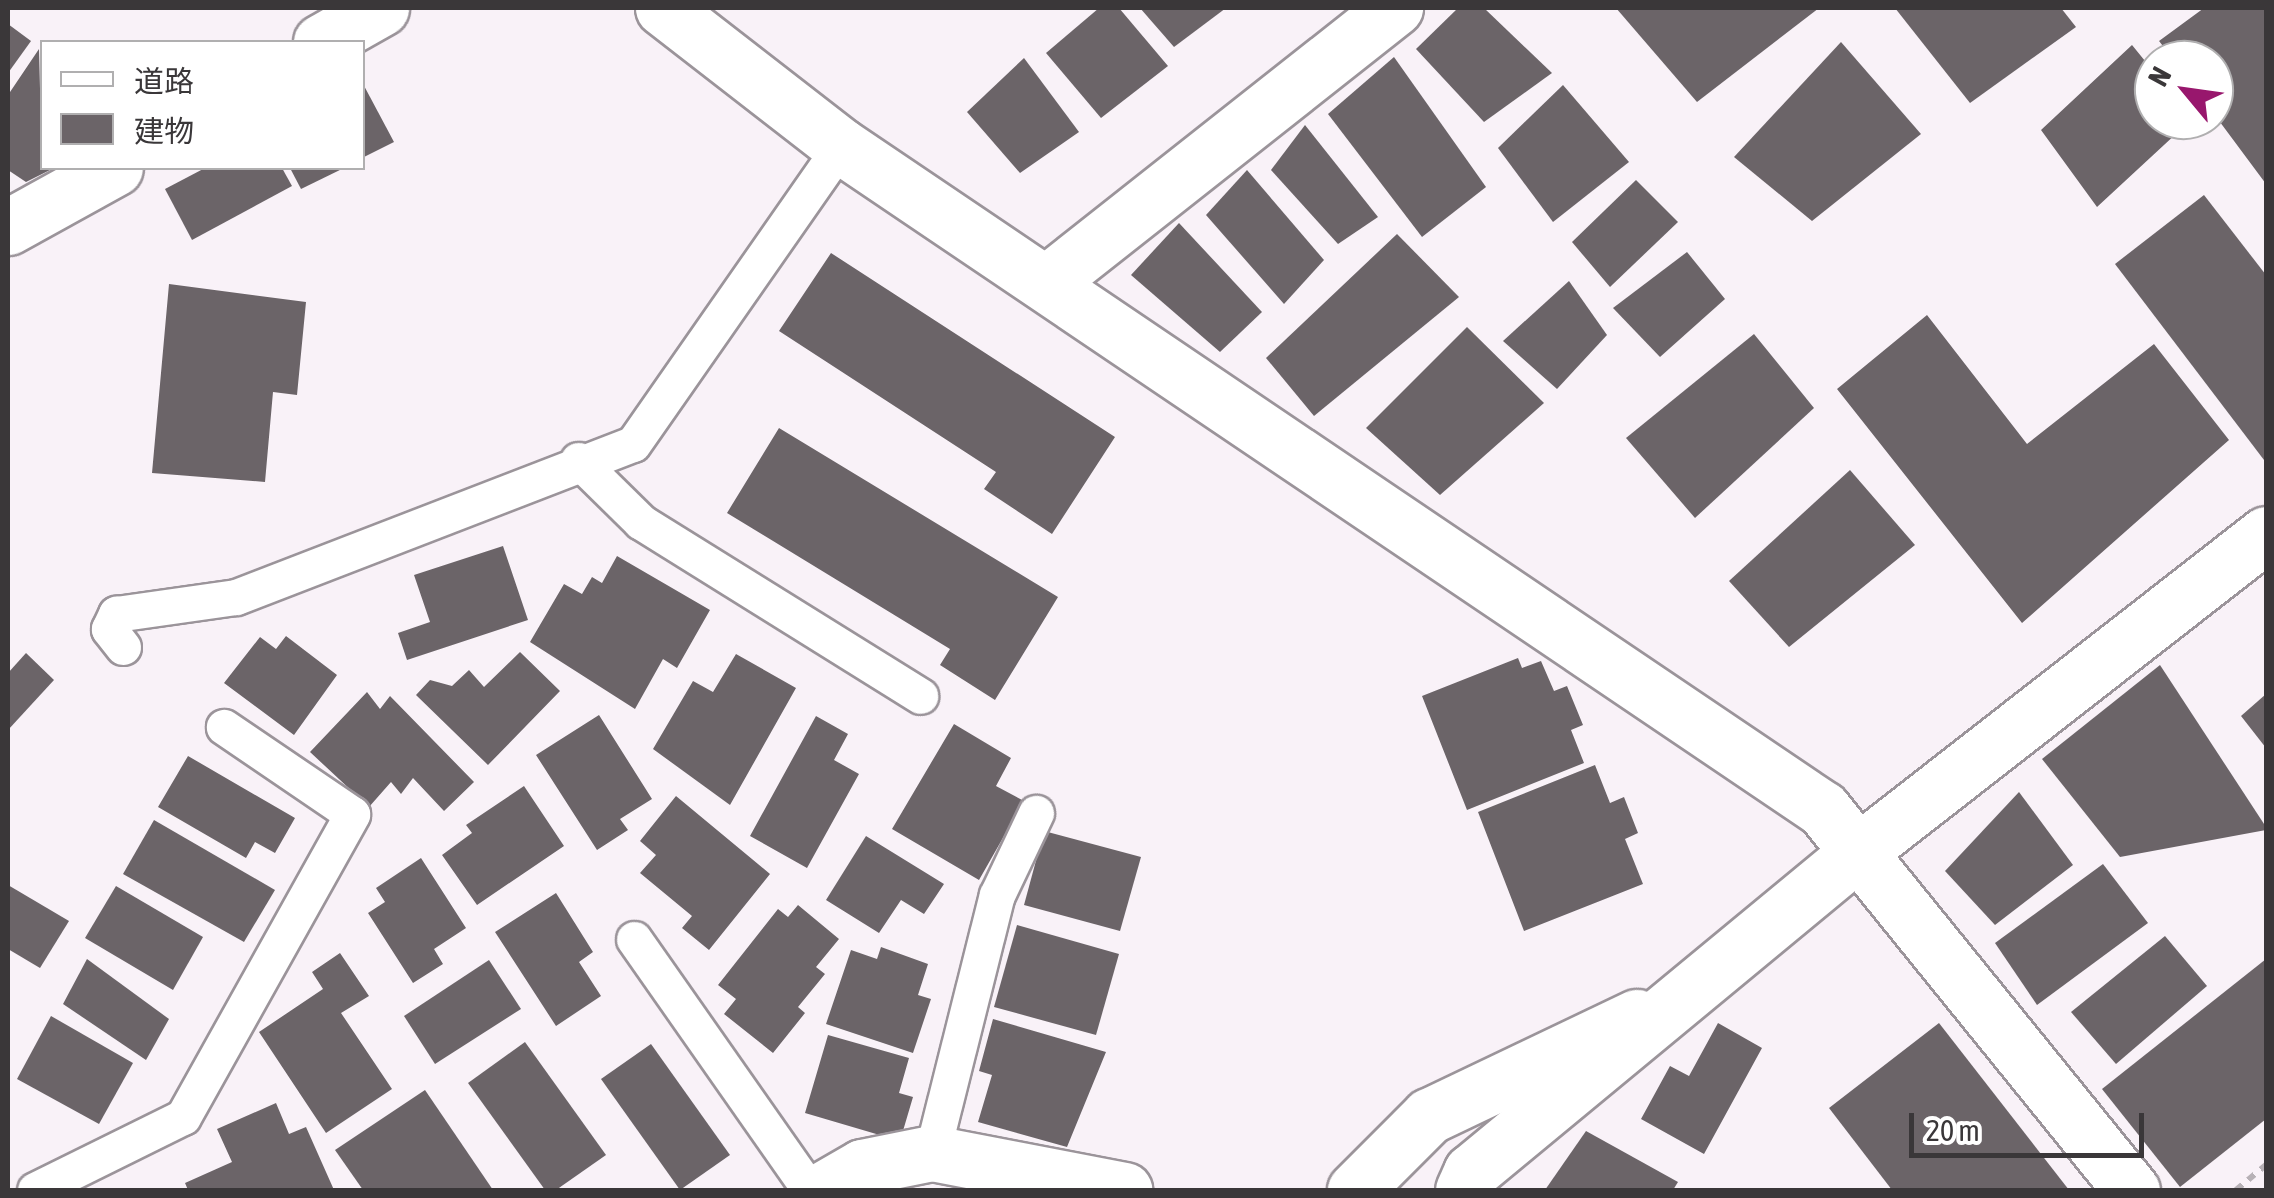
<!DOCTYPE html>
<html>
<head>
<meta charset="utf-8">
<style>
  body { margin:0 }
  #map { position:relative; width:2274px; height:1198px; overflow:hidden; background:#f9f2f8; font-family:"Asap Condensed","Noto Sans JP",sans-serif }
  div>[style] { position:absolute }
  .building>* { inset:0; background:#6b6468 }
  .path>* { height:6px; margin-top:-3px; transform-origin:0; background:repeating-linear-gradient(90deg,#b7b1b6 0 8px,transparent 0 16px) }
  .roads { filter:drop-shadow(2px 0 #9b949a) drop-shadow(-2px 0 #9b949a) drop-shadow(0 2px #9b949a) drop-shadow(0 -2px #9b949a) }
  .lane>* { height:35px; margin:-17.5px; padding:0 17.5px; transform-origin:17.5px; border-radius:17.5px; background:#fff }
  .street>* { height:55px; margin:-27.5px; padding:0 27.5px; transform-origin:27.5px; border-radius:27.5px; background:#fff }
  span { translate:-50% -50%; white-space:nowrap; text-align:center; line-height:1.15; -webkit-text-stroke:10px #fff; paint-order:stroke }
  .frame { position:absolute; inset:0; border:10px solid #3a3739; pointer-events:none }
  .legend { position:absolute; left:40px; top:40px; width:325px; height:130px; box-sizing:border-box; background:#fff; border:2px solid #b0afb0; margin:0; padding:12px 18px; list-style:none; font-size:30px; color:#3a3739 }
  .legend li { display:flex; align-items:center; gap:20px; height:50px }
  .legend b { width:50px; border:2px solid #b0afb0 }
  .north { position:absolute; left:2134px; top:40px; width:100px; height:100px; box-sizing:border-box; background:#fff; border:2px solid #b0afb0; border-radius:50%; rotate:299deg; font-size:28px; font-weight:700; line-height:40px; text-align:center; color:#3a3739 }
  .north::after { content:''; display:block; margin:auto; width:35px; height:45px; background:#98176d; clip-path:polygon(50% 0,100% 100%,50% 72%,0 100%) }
  .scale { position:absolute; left:1909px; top:1113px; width:235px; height:45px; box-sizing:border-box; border:5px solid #3a3739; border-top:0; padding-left:12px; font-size:30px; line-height:35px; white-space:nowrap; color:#3a3739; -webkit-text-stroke:8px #fff; paint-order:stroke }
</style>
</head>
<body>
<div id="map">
  <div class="building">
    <i style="clip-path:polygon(1099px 8px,1119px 8px,1168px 66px,1101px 118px,1046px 53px)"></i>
    <i style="clip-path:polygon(1140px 8px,1226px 8px,1174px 47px)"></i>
    <i style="clip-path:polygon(1458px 8px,1484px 8px,1552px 73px,1484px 122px,1416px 49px)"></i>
    <i style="clip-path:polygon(1616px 8px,1819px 8px,1697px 102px)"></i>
    <i style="clip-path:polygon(1895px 8px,2061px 8px,2076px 27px,1970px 103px)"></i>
    <i style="clip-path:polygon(2204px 8px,2266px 8px,2266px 184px,2214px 114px,2214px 60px,2174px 60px,2159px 41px)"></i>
    <i style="clip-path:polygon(8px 24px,31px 41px,8px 73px)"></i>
    <i style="clip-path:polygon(1841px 42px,1921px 134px,1812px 221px,1734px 157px)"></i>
    <i style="clip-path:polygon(2132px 45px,2154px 72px,2154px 120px,2191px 120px,2097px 207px,2041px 130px)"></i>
    <i style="clip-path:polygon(39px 49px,42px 168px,54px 168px,26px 182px,8px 170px,8px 95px)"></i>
    <i style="clip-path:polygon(1394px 57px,1486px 187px,1422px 237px,1328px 114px)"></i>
    <i style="clip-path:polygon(1024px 58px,1079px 132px,1020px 173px,967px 112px)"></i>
    <i style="clip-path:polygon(362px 82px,394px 142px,362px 158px)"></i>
    <i style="clip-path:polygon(1563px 85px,1629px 162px,1553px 222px,1498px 148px)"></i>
    <i style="clip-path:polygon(1305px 125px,1378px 217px,1338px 244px,1271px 170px)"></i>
    <i style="clip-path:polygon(205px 168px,282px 168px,292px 186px,192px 240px,165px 189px)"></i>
    <i style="clip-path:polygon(290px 168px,344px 168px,301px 189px)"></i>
    <i style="clip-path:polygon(1247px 170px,1324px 260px,1284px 304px,1206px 215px)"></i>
    <i style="clip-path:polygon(1636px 180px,1678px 222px,1610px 287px,1572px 242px)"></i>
    <i style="clip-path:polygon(2204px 195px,2266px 275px,2264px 460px,2115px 264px)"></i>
    <i style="clip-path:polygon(1179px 223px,1262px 312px,1220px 352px,1131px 275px)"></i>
    <i style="clip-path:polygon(1397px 234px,1459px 297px,1314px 416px,1266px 358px)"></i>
    <i style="clip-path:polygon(1687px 252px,1725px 299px,1660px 357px,1613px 308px)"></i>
    <i style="clip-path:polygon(831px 253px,1115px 437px,1052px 534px,984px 489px,996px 472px,779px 331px)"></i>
    <i style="clip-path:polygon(1569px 281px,1607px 335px,1557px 389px,1503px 341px)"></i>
    <i style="clip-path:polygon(169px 284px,306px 302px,297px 395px,273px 392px,265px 482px,152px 473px)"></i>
    <i style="clip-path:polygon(1927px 315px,2027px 444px,2154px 344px,2229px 440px,2022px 623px,1837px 389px)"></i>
    <i style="clip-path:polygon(1467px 327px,1544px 403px,1440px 495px,1366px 428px)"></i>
    <i style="clip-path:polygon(1754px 334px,1814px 408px,1695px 518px,1626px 438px)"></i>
    <i style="clip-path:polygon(779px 428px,1058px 597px,995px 700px,940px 665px,950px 649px,727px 513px)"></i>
    <i style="clip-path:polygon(1850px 470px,1915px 545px,1789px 647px,1729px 581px)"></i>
    <i style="clip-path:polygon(503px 546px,528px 620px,407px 660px,398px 633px,430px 622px,414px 575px)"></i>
    <i style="clip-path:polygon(617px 556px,710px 610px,677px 668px,663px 659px,635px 709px,530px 642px,564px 584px,582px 594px,592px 577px,602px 583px)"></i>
    <i style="clip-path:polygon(286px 636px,337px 675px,294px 735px,224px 683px,260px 637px,276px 649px)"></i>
    <i style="clip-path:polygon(520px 652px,560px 691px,488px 765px,416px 695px,430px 680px,452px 686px,469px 670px,484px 687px)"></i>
    <i style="clip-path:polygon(26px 653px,54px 680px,8px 730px,8px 673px)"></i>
    <i style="clip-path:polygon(736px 654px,796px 688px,730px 805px,653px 749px,693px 681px,713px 692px)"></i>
    <i style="clip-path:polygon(1518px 658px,1522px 668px,1541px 661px,1554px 691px,1567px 686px,1583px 725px,1571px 730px,1584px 763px,1467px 810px,1422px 696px)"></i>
    <i style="clip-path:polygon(2160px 665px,2266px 827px,2266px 830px,2120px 857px,2042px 759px)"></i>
    <i style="clip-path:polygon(367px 692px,380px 709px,390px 696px,474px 782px,444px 811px,413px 778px,401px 794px,391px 782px,369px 807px,310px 752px)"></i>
    <i style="clip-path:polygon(2266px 694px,2266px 748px,2241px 716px)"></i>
    <i style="clip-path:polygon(599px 715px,652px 799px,620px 819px,628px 830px,597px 850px,536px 755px)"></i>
    <i style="clip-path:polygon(816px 716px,848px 734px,834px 760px,859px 774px,807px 868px,750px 836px)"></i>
    <i style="clip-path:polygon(954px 724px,1011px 758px,996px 786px,1024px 801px,979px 880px,892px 829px)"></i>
    <i style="clip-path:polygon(188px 756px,295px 818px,275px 853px,255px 842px,246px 858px,158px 807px)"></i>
    <i style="clip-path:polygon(1595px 765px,1610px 803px,1624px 797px,1638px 833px,1625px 839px,1643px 884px,1524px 931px,1478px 812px)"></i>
    <i style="clip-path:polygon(524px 786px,564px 846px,477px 905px,442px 855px,472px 833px,466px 825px)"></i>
    <i style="clip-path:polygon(2019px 792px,2073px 865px,1995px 925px,1945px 871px)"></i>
    <i style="clip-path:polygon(676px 796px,770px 874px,709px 950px,682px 928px,692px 916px,640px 873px,656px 855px,640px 841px)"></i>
    <i style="clip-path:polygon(154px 820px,275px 890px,244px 942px,123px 874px)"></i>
    <i style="clip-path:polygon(1044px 831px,1141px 857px,1120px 931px,1024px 905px)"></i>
    <i style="clip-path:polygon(866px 836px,944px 884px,924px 914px,901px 900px,879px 933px,826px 900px)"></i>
    <i style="clip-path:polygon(421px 858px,466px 928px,434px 949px,443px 964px,413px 983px,368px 913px,385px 902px,376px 888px)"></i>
    <i style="clip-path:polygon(2103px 864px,2148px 923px,2037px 1005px,1995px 943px)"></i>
    <i style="clip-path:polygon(8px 885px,69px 921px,40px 968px,8px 949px)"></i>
    <i style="clip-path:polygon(116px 886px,203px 937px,173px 990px,85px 938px)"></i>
    <i style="clip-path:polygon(556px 893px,593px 952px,579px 962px,601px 996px,556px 1026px,495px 932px)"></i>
    <i style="clip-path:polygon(798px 905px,839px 939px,816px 967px,825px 974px,798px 1007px,805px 1013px,773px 1053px,724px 1014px,736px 999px,718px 985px,778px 909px,788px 917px)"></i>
    <i style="clip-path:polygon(1017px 925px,1119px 954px,1096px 1035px,994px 1007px)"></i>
    <i style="clip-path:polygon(2165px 936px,2207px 986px,2116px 1064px,2071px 1012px)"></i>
    <i style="clip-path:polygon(881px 947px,928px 964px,918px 995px,931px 999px,913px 1053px,826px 1024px,851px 950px,877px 959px)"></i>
    <i style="clip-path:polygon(340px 953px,369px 996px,341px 1013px,392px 1089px,326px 1133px,259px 1032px,323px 989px,312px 972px)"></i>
    <i style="clip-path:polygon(87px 959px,169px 1019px,146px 1060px,63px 1004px)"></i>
    <i style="clip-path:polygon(2266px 959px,2266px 1119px,2180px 1187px,2102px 1089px)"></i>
    <i style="clip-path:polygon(489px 960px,521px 1009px,435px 1064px,404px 1016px)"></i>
    <i style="clip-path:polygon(51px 1016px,133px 1063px,99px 1124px,17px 1079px)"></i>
    <i style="clip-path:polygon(993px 1019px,1106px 1052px,1067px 1147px,978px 1122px,992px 1075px,979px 1071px)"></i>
    <i style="clip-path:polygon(1718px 1023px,1762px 1048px,1704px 1154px,1641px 1119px,1670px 1066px,1689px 1076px)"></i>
    <i style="clip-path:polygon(1939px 1023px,2069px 1190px,1892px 1190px,1829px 1108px)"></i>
    <i style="clip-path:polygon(828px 1035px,909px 1058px,899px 1093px,913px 1097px,900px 1141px,805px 1113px)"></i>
    <i style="clip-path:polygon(525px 1042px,606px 1155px,556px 1190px,545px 1190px,468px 1083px)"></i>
    <i style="clip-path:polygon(651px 1044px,730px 1155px,680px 1190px,601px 1079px)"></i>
    <i style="clip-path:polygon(425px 1090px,493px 1190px,363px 1190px,335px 1150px)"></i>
    <i style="clip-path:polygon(276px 1103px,289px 1134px,306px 1127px,334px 1190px,188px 1190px,185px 1183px,232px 1162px,217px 1129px)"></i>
    <i style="clip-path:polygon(1586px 1131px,1678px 1182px,1673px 1190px,1545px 1190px)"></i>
  </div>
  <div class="path">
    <i style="left:2236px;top:1190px;width:39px;rotate:-40deg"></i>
  </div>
  <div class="roads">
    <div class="lane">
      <i style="left:578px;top:460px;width:88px;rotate:44.5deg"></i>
      <i style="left:641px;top:522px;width:329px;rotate:31.9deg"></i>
      <i style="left:123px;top:647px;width:23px;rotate:-128deg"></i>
      <i style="left:109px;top:629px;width:17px;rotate:-65deg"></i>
      <i style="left:116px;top:614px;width:121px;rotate:-8.1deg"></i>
      <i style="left:236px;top:597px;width:425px;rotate:-21.1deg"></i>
      <i style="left:633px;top:444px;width:363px;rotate:-55.1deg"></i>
      <i style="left:634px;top:939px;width:307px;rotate:55deg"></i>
      <i style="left:932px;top:1153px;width:266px;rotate:-75.9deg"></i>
      <i style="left:997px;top:895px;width:91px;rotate:-64.6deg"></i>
      <i style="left:35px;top:1190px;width:165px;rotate:-26.3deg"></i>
      <i style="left:183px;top:1117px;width:347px;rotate:-60.8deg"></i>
      <i style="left:352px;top:814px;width:155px;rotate:-145.8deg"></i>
    </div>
    <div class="street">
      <i style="left:663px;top:8px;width:225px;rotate:37.8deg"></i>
      <i style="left:841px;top:146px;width:1185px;rotate:34.03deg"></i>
      <i style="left:1823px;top:809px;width:491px;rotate:51deg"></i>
      <i style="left:321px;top:42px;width:69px;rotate:-29.5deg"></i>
      <i style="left:8px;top:227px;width:122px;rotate:-28.9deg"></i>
      <i style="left:1049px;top:281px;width:441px;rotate:-38.3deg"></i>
      <i style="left:822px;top:1190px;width:46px;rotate:-29.9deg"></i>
      <i style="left:862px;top:1167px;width:71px;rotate:-11.3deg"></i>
      <i style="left:932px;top:1153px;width:196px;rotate:10.9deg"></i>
      <i style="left:1355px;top:1190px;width:105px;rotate:-45deg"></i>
      <i style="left:1429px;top:1116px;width:230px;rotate:-25.5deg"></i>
      <i style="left:1463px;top:1190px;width:20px;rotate:-66deg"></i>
      <i style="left:1471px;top:1172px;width:502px;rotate:-39.59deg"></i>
      <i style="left:1858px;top:852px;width:517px;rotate:-37.93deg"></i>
    </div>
  </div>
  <div class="frame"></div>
  <ul class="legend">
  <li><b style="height:12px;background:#fff"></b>道路</li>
  <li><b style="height:28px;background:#6b6468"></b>建物</li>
  </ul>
  <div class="north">N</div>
  <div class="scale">20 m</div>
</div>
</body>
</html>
